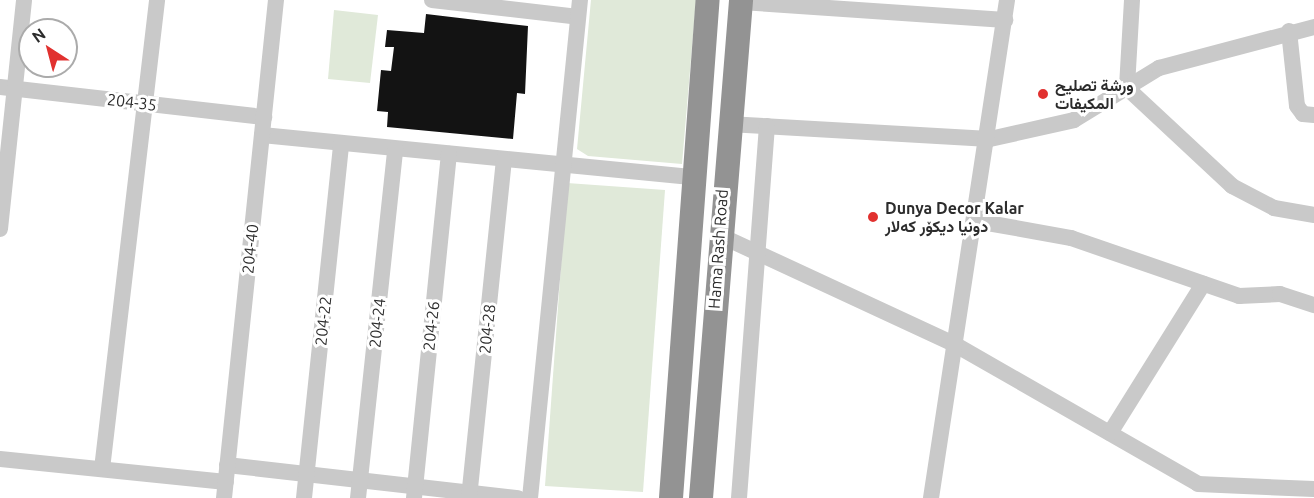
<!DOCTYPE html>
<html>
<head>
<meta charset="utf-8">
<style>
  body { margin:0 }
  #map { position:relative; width:1314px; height:498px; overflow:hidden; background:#fff; font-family:Ubuntu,Vazirmatn,sans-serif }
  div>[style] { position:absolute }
  .green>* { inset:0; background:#e0e9d9 }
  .building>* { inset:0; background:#131313 }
  .minor>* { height:16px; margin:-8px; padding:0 8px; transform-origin:8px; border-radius:8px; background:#c9c9c9 }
  .highway>* { height:24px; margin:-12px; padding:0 12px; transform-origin:12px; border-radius:12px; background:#939393 }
  .dots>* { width:16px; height:16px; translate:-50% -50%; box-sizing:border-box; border:3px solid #fff; border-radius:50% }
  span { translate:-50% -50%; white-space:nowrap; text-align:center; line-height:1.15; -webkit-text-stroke:6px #fff; paint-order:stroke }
  .poi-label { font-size:16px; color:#2c2c2c; font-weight:700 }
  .left { translate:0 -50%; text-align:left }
  .street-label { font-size:16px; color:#2c2c2c }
  .north { position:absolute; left:18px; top:18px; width:60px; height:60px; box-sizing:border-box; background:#fff; border:2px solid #ababab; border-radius:50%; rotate:324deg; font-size:16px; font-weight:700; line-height:24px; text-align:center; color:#2c2c2c }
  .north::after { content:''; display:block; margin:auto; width:21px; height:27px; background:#e1312f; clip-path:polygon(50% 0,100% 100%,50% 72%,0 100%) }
</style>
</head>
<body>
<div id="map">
  <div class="green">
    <i style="clip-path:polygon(591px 0,696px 0,682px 164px,588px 156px,577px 149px)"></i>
    <i style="clip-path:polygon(334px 10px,378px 15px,370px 83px,328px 79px)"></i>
    <i style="clip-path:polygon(567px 183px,665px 190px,643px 492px,545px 486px)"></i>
  </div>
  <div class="building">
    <i style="clip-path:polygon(426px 14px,528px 26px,525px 94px,517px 93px,513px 139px,387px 127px,388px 112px,377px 111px,381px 70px,391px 71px,394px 47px,385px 47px,387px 30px,424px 33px)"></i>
  </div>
  <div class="minor">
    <i style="left:432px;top:0;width:147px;rotate:6.6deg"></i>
    <i style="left:1132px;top:0;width:88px;rotate:93.3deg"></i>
    <i style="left:1127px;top:88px;width:144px;rotate:43deg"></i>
    <i style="left:1232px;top:186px;width:47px;rotate:27.6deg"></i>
    <i style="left:1274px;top:208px;width:41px;rotate:9.9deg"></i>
    <i style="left:741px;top:2px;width:265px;rotate:3.9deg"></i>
    <i style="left:1289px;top:31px;width:75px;rotate:83.9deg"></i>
    <i style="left:1297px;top:106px;width:10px;rotate:53deg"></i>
    <i style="left:1303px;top:114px;width:11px;rotate:5deg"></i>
    <i style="left:0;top:87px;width:266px;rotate:6.5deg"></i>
    <i style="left:728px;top:124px;width:262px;rotate:3.3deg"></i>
    <i style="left:990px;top:139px;width:86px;rotate:-12.7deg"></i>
    <i style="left:1074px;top:120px;width:100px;rotate:-31.5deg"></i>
    <i style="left:1159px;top:68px;width:160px;rotate:-14.8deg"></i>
    <i style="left:262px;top:135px;width:431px;rotate:5.6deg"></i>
    <i style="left:976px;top:221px;width:97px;rotate:10.1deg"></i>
    <i style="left:1071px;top:238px;width:178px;rotate:19deg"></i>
    <i style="left:1239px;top:296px;width:41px;rotate:-2.8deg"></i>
    <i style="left:1280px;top:294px;width:36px;rotate:18deg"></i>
    <i style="left:0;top:229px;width:230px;rotate:-84deg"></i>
    <i style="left:719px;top:235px;width:259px;rotate:24.9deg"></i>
    <i style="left:954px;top:344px;width:281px;rotate:29.8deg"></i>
    <i style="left:1198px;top:484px;width:116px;rotate:2.5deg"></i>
    <i style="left:1110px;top:433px;width:176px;rotate:-58deg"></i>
    <i style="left:0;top:459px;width:227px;rotate:5.8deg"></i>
    <i style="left:227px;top:465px;width:293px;rotate:6.5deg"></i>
    <i style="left:102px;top:469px;width:472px;rotate:-83.3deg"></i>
    <i style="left:224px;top:498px;width:501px;rotate:-84.04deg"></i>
    <i style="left:304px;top:498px;width:357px;rotate:-84deg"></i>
    <i style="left:358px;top:498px;width:351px;rotate:-83.9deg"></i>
    <i style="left:414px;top:498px;width:346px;rotate:-84.2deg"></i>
    <i style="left:469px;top:498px;width:340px;rotate:-84.1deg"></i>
    <i style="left:530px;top:498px;width:501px;rotate:-84.27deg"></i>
    <i style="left:739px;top:498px;width:373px;rotate:-85.7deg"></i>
    <i style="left:931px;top:498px;width:504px;rotate:-81.32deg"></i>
  </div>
  <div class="highway">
    <i style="left:671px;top:498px;width:499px;rotate:-85.8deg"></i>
    <i style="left:701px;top:498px;width:500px;rotate:-85.4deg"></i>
  </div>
  <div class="dots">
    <i style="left:1043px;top:94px;background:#e1312f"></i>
    <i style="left:873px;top:217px;background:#e1312f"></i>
  </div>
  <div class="poi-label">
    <span class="left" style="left:1055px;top:94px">ورشة تصليح<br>المكيفات</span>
    <span class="left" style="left:885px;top:217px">Dunya Decor Kalar<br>دونیا دیکۆر کەلار</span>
  </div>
  <div class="street-label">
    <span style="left:132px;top:102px;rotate:7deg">204-35</span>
    <span style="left:250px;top:249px;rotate:-84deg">204-40</span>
    <span style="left:718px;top:249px;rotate:-86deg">Hama Rash Road</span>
    <span style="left:323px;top:321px;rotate:-84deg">204-22</span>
    <span style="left:377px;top:323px;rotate:-84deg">204-24</span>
    <span style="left:431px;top:326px;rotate:-84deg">204-26</span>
    <span style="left:487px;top:329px;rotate:-84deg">204-28</span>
  </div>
  <div class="north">N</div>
</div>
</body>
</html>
